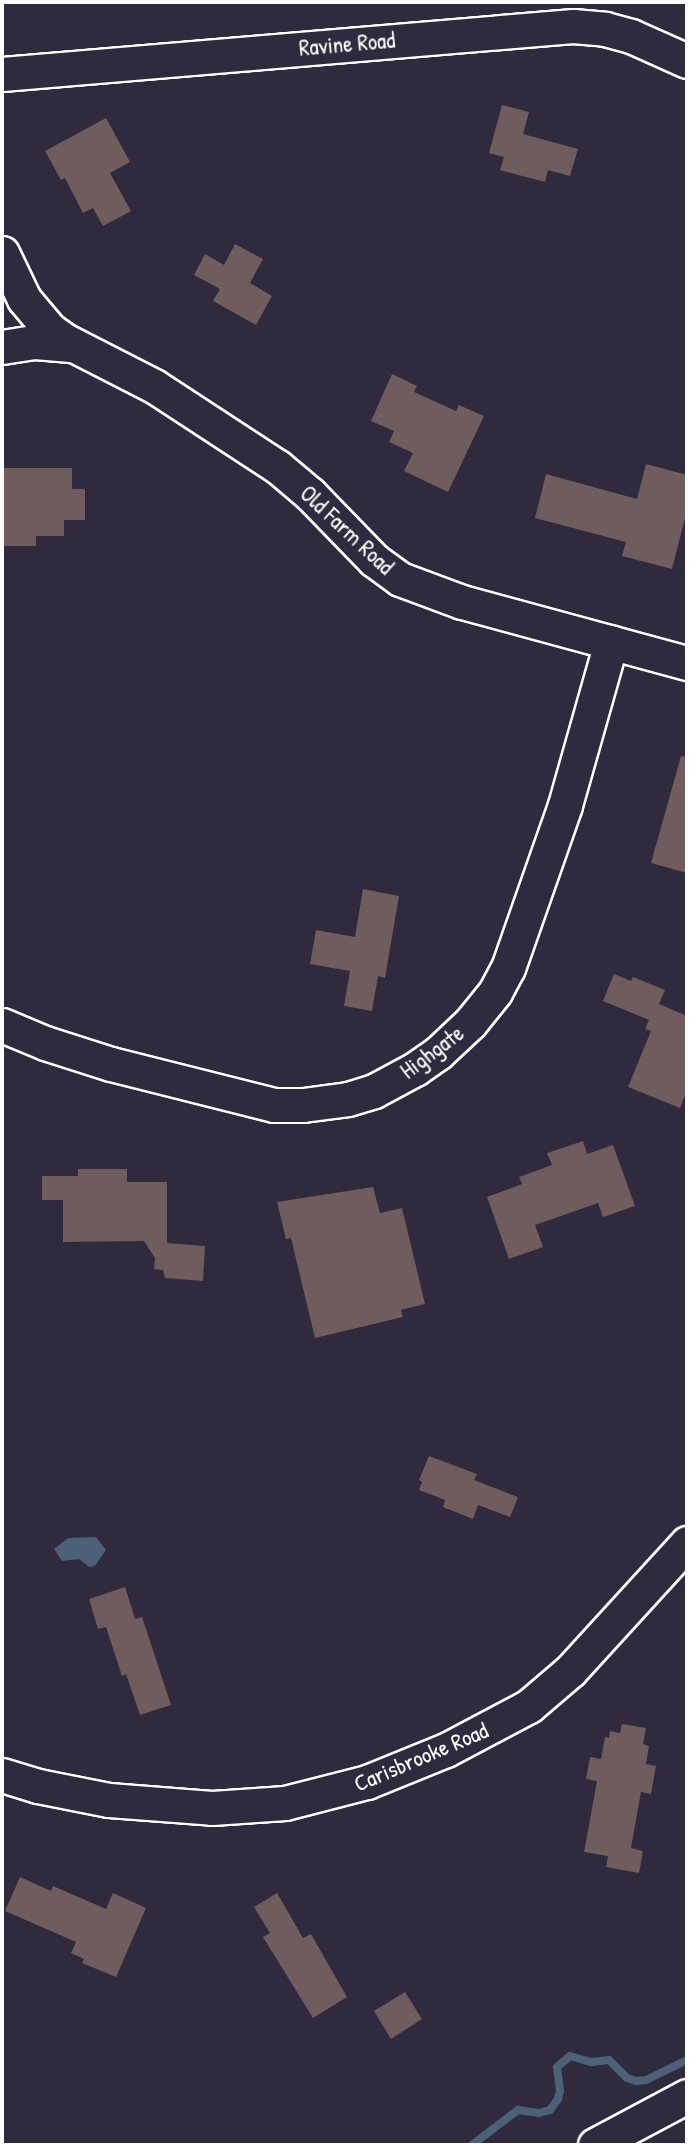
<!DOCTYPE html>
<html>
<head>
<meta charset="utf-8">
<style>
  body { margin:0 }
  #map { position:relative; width:689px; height:2147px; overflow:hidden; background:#2f2a3d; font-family:"Patrick Hand",sans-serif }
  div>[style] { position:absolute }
  .water>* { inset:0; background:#4c6077 }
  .stream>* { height:8px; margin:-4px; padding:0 4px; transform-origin:4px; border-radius:4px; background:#4c6077 }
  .building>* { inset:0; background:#705b5d }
  .roads { filter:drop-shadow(2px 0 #fff) drop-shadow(-2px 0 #fff) drop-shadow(0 2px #fff) drop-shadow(0 -2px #fff) }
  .minor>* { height:33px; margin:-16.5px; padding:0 16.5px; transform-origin:16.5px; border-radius:16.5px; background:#2f2a3d }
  span { translate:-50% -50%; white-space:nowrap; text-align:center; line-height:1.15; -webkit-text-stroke:5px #2f2a3d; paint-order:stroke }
  .street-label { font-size:23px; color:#fff }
  .frame { position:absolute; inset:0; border:4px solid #fff; pointer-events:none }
</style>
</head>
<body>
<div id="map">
  <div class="water">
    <i style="clip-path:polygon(96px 1537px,106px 1550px,95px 1566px,89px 1567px,79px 1559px,62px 1561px,54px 1549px,68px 1538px)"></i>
  </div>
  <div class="stream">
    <i style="left:472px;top:2145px;width:58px;rotate:-37.3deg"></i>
    <i style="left:518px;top:2110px;width:21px;rotate:8deg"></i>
    <i style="left:539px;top:2113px;width:11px;rotate:-15deg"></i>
    <i style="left:550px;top:2110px;width:14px;rotate:-54deg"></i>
    <i style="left:558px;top:2099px;width:8px;rotate:-76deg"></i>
    <i style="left:560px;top:2091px;width:24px;rotate:-97deg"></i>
    <i style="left:557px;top:2067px;width:17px;rotate:-40deg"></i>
    <i style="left:570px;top:2056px;width:22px;rotate:16deg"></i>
    <i style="left:591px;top:2062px;width:18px;rotate:-6deg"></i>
    <i style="left:609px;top:2060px;width:25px;rotate:45deg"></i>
    <i style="left:627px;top:2078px;width:9px;rotate:18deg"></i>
    <i style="left:636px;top:2081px;width:10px;rotate:-6deg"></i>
    <i style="left:646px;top:2080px;width:46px;rotate:-26deg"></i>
  </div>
  <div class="building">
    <i style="clip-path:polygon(502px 105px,529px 112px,523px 134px,578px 149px,570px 176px,548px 170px,545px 182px,500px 170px,504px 157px,489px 153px)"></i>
    <i style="clip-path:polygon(106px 118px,130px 162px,110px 173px,131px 211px,103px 226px,93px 208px,83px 213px,65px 178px,61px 180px,45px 151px)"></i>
    <i style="clip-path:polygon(235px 244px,263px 259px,250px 283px,272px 296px,256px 325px,213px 301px,220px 289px,194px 275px,205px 254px,224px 265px)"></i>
    <i style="clip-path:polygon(392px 374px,417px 386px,414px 392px,456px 411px,459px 405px,484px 416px,448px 492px,404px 471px,413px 453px,389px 442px,394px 431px,371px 421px)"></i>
    <i style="clip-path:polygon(646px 464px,687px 475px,687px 510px,672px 569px,622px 556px,626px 542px,535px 518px,546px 474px,637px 499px)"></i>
    <i style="clip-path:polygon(2px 468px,72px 468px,72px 489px,85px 489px,85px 520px,64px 520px,64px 536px,36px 536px,36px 546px,2px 546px)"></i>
    <i style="clip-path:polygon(681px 756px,687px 757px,687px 873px,651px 863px)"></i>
    <i style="clip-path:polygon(363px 889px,399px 896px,385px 978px,378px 976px,372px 1011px,344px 1006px,350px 971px,310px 964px,316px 930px,355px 937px)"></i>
    <i style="clip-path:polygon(614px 974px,631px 981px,633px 977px,665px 990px,659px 1004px,687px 1016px,687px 1090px,680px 1108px,628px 1087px,651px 1031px,645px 1029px,649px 1020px,603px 1001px)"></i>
    <i style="clip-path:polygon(583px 1141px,587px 1154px,613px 1145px,635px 1206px,603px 1217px,598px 1203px,535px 1225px,543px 1247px,509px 1259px,487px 1197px,522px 1184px,519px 1177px,552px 1165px,547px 1153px)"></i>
    <i style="clip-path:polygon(78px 1169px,127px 1169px,127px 1182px,167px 1182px,167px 1243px,205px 1246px,203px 1281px,165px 1278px,163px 1270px,154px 1269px,155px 1258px,144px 1241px,63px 1242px,63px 1200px,42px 1200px,42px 1176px,78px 1176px)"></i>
    <i style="clip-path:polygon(373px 1187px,380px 1213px,402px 1208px,425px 1304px,401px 1310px,403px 1317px,315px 1338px,291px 1238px,286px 1239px,277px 1202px)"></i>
    <i style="clip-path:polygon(429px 1456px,477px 1474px,474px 1480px,518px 1497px,510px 1517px,478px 1505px,473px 1519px,443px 1507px,445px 1500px,419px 1490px,422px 1482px,419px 1480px)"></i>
    <i style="clip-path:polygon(125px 1587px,135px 1619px,142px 1617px,171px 1705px,140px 1715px,126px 1674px,122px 1676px,106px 1627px,98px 1629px,89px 1599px)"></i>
    <i style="clip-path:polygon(622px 1724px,646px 1728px,643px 1744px,649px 1746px,646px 1764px,656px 1766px,651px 1794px,641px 1792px,631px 1848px,643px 1851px,639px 1873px,606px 1867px,608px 1856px,584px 1852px,597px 1781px,586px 1779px,590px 1757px,601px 1759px,605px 1737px,609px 1738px,610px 1731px,620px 1733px)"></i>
    <i style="clip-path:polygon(20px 1877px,51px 1891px,53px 1886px,106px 1909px,113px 1893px,146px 1908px,116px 1977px,82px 1963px,84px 1959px,71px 1953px,76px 1942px,5px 1911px)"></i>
    <i style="clip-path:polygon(277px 1893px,303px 1938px,311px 1934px,347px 1997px,313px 2018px,263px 1937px,270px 1933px,254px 1907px)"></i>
    <i style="clip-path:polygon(405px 1992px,422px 2019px,391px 2039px,374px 2011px)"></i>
  </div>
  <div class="roads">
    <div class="minor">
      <i style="left:2px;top:74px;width:573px;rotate:-4.81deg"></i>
      <i style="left:573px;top:26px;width:32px;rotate:5deg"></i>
      <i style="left:605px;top:29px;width:27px;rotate:15deg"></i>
      <i style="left:631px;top:36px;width:61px;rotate:24.1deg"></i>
      <i style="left:2px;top:253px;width:51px;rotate:64.4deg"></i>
      <i style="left:24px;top:299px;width:39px;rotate:50deg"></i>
      <i style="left:49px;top:329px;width:19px;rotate:36deg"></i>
      <i style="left:64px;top:340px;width:101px;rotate:27.1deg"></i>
      <i style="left:154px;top:386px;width:148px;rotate:33.2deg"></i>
      <i style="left:278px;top:467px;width:42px;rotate:40.2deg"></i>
      <i style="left:310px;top:494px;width:92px;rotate:45.9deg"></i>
      <i style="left:374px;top:560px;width:32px;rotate:36deg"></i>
      <i style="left:400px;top:579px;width:66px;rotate:20.4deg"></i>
      <i style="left:462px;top:602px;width:233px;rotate:15.2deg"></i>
      <i style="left:2px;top:347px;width:33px;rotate:-9deg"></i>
      <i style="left:35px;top:342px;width:38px;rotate:5deg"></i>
      <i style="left:2px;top:1025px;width:47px;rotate:22.7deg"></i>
      <i style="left:45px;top:1043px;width:69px;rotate:17.7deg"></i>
      <i style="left:111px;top:1064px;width:168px;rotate:14.1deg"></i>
      <i style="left:274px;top:1105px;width:29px"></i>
      <i style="left:303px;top:1105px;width:45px;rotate:-7.6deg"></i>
      <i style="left:348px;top:1099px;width:27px;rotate:-17deg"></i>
      <i style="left:374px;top:1091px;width:47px;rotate:-28.2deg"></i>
      <i style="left:415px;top:1069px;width:28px;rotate:-35deg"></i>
      <i style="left:438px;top:1053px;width:44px;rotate:-43.2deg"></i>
      <i style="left:470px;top:1023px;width:40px;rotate:-51deg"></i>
      <i style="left:495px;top:992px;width:27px;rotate:-62deg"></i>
      <i style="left:508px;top:968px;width:173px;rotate:-70.7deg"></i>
      <i style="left:565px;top:805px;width:169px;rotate:-74.2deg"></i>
      <i style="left:2px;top:1775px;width:38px;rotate:17deg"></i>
      <i style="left:38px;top:1786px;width:72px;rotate:11.2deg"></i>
      <i style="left:109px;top:1800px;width:103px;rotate:4.4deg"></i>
      <i style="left:212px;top:1808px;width:73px;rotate:-3.9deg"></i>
      <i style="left:285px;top:1803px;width:85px;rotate:-14.4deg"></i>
      <i style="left:367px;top:1782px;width:85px;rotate:-22.1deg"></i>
      <i style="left:446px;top:1750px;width:94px;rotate:-27.9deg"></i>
      <i style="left:529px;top:1706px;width:55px;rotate:-40.6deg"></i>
      <i style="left:571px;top:1670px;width:172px;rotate:-47.6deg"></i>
      <i style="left:595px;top:2145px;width:104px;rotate:-28deg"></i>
    </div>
  </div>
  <div class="street-label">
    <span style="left:347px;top:44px;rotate:-5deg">Ravine Road</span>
    <span style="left:347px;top:530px;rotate:43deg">Old Farm Road</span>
    <span style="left:432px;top:1052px;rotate:-37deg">Highgate</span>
    <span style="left:421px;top:1757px;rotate:-23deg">Carisbrooke Road</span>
  </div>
  <div class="frame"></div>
</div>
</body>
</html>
